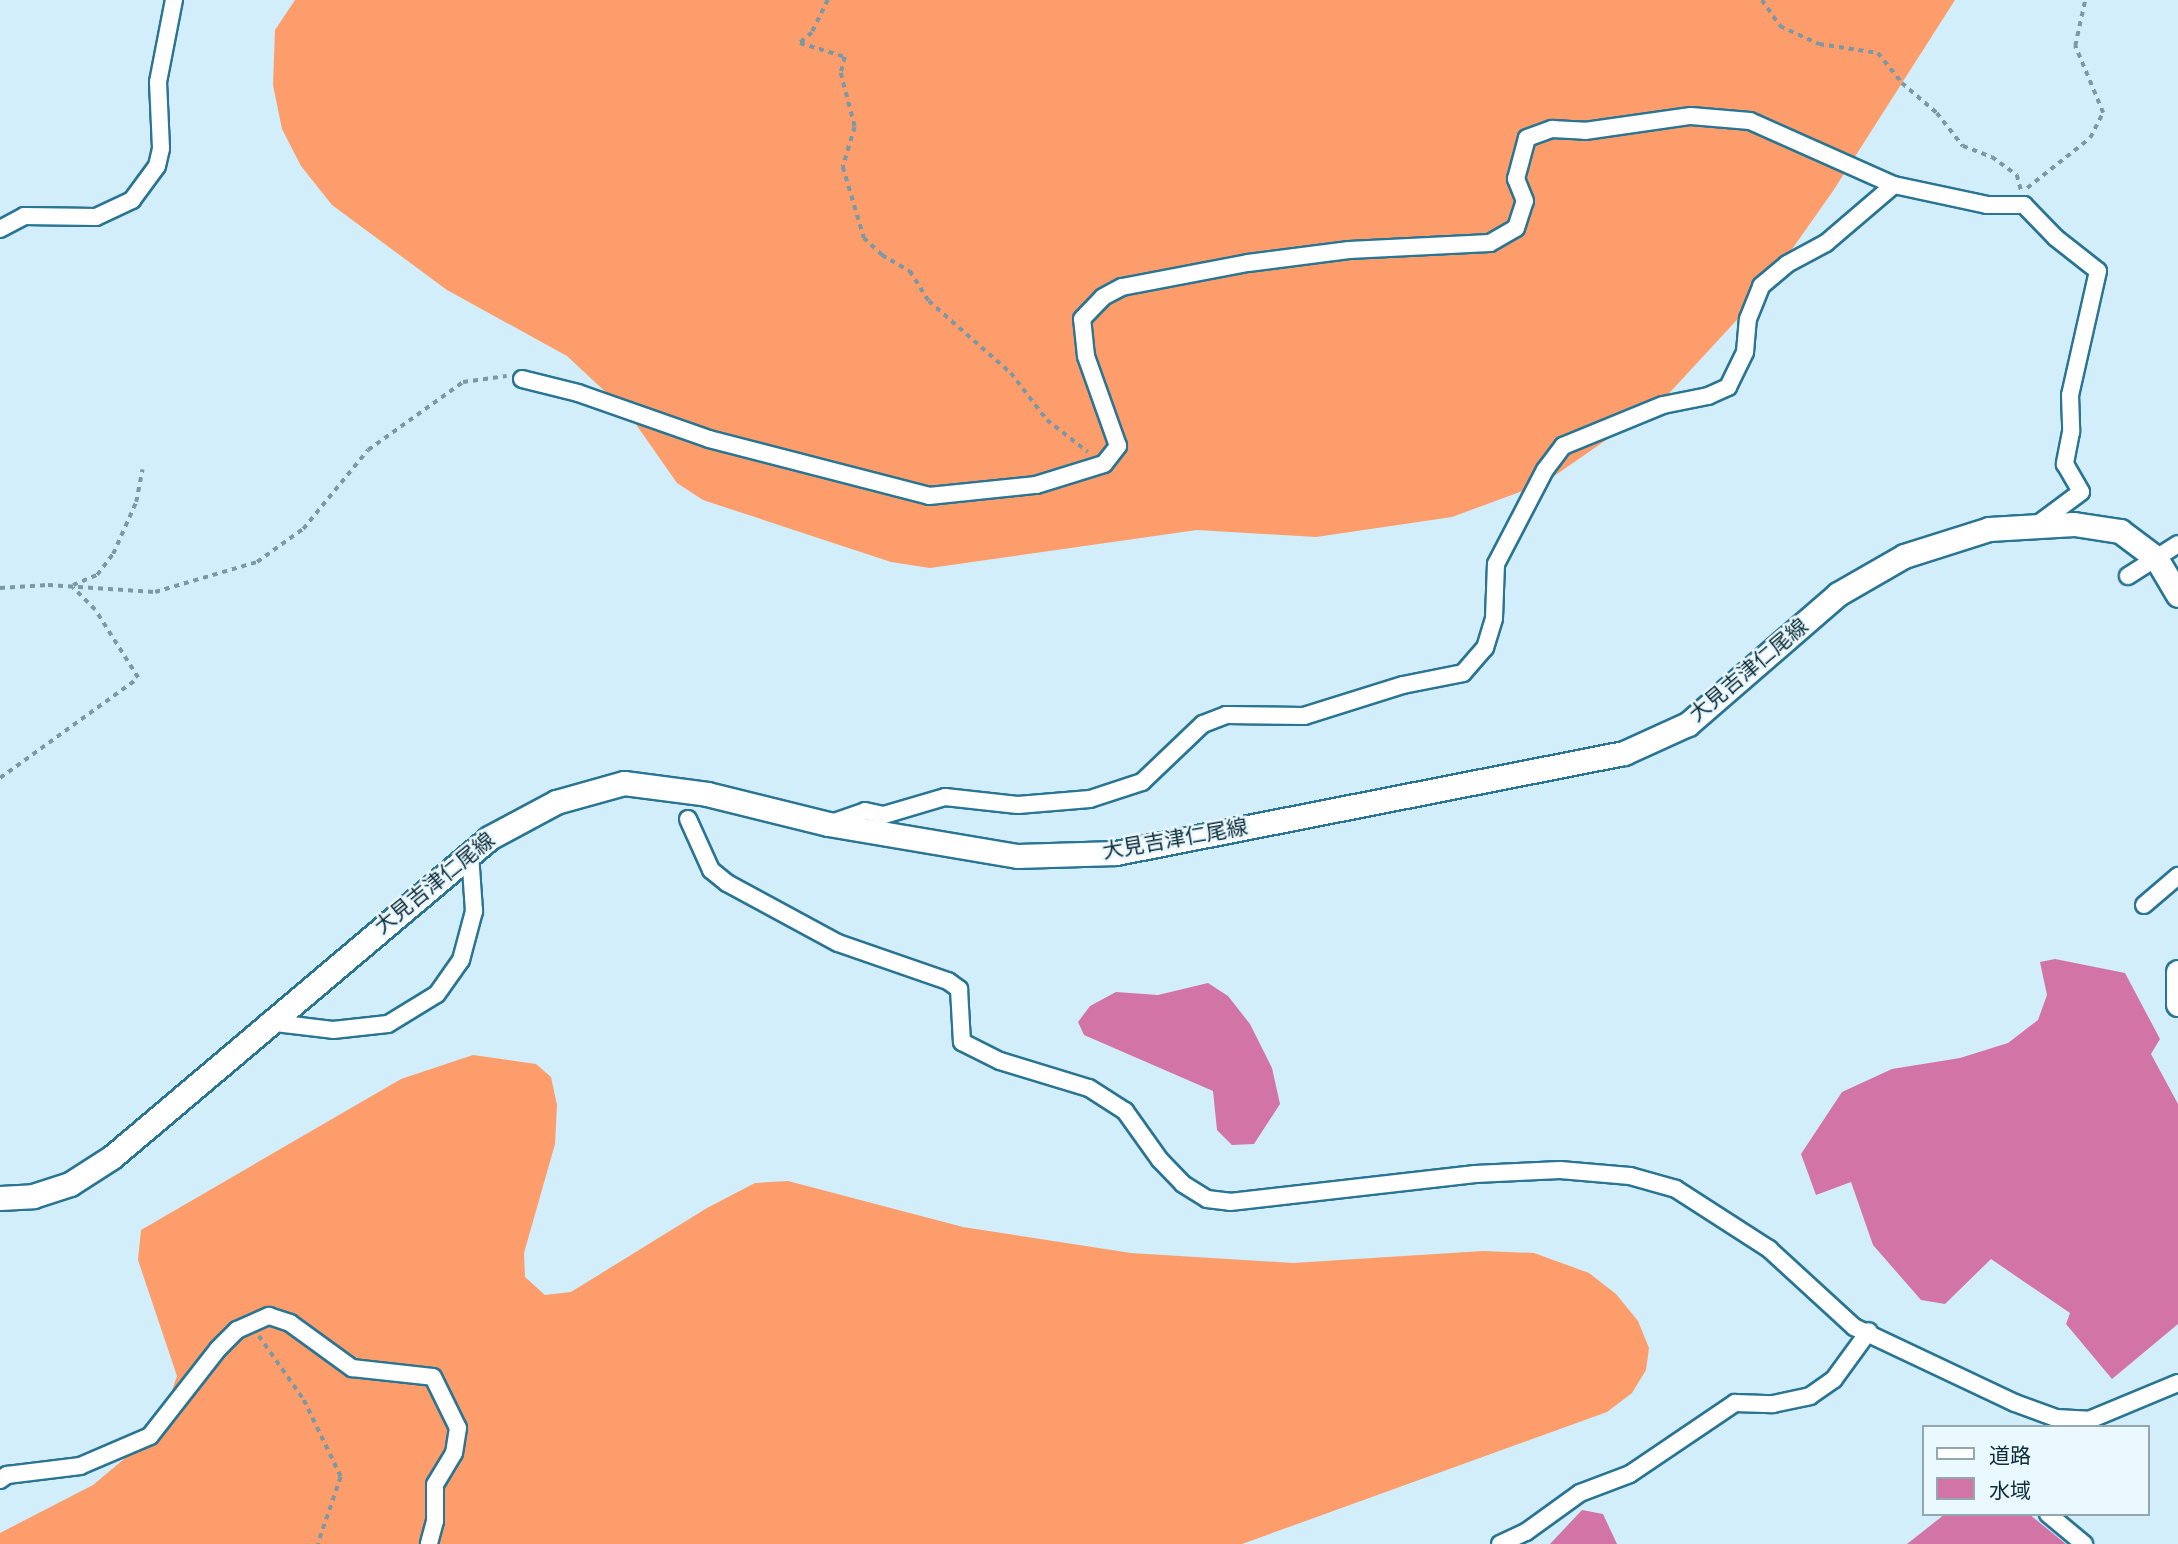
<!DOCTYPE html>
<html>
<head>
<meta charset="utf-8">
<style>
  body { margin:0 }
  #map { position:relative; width:2178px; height:1544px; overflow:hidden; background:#d2eefb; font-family:"Alegreya Sans","Noto Sans JP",sans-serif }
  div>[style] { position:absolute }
  .forest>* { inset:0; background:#fc9d6b }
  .water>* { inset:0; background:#d274a6 }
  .path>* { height:3.5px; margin-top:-1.75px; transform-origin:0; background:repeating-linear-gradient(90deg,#7b98a5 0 5px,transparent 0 10px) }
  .roads { filter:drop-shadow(2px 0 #297593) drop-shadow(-2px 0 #297593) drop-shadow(0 2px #297593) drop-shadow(0 -2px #297593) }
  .street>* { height:16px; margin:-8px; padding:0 8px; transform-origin:8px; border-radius:8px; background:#fff }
  .secondary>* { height:23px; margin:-11.5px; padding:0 11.5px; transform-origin:11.5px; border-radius:11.5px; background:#fff }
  span { translate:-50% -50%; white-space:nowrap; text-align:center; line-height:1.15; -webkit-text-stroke:5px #eaf8ff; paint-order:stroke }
  .street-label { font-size:21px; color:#0d2d39 }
  .legend { position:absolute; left:1922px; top:1425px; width:228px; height:91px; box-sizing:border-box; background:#eaf8ff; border:2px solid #92a7b0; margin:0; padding:9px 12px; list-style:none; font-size:21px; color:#0d2d39 }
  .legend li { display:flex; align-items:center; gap:14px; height:35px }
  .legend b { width:35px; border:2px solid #92a7b0 }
</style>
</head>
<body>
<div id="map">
  <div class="forest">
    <i style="clip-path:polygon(295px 0,1955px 0,1833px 191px,1759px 296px,1661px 402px,1544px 483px,1452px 517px,1316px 537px,1197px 530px,930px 568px,891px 562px,703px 500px,677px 483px,628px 413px,567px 356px,447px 290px,332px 205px,301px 166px,282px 129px,273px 85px,275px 30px)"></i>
    <i style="clip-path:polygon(473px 1055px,536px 1064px,551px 1077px,557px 1105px,555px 1144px,524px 1253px,525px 1277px,545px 1295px,571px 1292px,707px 1208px,755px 1183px,788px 1181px,963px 1227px,1131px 1253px,1293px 1263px,1483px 1251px,1534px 1253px,1589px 1273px,1616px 1294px,1638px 1321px,1649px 1348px,1646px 1370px,1632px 1393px,1607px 1412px,1242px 1544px,0 1544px,0 1533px,93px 1485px,130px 1454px,168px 1402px,177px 1376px,138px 1260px,141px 1230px,401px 1079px)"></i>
  </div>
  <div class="water">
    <i style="clip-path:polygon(2055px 959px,2125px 973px,2160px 1039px,2151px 1054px,2178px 1104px,2178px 1324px,2112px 1379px,2066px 1324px,2070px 1313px,1991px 1259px,1945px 1304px,1921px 1300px,1873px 1245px,1851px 1182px,1816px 1195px,1801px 1154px,1842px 1092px,1892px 1069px,1960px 1058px,2008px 1043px,2038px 1020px,2047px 995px,2040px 962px)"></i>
    <i style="clip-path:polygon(1208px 983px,1228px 996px,1250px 1024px,1272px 1068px,1280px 1104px,1254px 1144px,1232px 1145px,1217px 1130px,1213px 1091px,1084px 1035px,1078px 1022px,1090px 1006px,1116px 992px,1158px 995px)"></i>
    <i style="clip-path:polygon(1582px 1510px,1603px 1514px,1617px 1544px,1550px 1544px)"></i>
    <i style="clip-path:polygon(1945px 1514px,2029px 1514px,2066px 1544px,1907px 1544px)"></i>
  </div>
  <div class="path">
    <i style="left:828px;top:0;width:37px;rotate:116deg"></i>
    <i style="left:812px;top:33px;width:16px;rotate:140deg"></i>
    <i style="left:800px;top:43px;width:47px;rotate:17.3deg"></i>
    <i style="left:845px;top:57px;width:16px;rotate:104deg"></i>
    <i style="left:841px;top:73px;width:56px;rotate:75.5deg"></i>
    <i style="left:855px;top:127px;width:42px;rotate:106.7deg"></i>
    <i style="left:843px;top:167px;width:74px;rotate:73.5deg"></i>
    <i style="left:864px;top:238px;width:25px;rotate:43deg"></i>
    <i style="left:882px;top:255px;width:32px;rotate:30deg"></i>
    <i style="left:910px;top:271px;width:36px;rotate:58deg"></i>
    <i style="left:929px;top:301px;width:109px;rotate:41.3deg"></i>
    <i style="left:1011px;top:373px;width:59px;rotate:52.5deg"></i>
    <i style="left:1047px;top:420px;width:52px;rotate:38deg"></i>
    <i style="left:1762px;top:0;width:32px;rotate:55deg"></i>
    <i style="left:1780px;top:26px;width:43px;rotate:24.8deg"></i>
    <i style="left:1819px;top:44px;width:60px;rotate:8.7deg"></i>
    <i style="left:1878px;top:53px;width:38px;rotate:51deg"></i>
    <i style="left:1902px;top:83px;width:46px;rotate:40.6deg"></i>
    <i style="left:1937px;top:113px;width:42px;rotate:51.8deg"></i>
    <i style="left:1963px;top:146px;width:31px;rotate:21deg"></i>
    <i style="left:1992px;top:157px;width:31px;rotate:36deg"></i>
    <i style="left:2017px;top:175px;width:16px;rotate:75deg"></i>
    <i style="left:2027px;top:188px;width:80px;rotate:-38.4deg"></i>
    <i style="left:2090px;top:138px;width:28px;rotate:-63deg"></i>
    <i style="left:2103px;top:113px;width:73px;rotate:-112.7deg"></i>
    <i style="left:2075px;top:46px;width:47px;rotate:-77.7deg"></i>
    <i style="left:73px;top:585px;width:26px;rotate:-23deg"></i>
    <i style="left:97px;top:575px;width:26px;rotate:-53deg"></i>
    <i style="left:113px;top:554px;width:57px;rotate:-66.1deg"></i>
    <i style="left:136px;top:502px;width:33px;rotate:-79deg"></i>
    <i style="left:0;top:588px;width:48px;rotate:-3.6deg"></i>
    <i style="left:48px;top:585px;width:107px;rotate:3.7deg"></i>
    <i style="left:155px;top:592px;width:106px;rotate:-16.4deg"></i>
    <i style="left:257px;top:562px;width:57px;rotate:-35.7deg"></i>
    <i style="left:303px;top:529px;width:102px;rotate:-50.6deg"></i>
    <i style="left:368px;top:450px;width:117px;rotate:-35.6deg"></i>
    <i style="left:463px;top:382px;width:44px;rotate:-7.8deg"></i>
    <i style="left:0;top:778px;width:170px;rotate:-35.9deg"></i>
    <i style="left:138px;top:678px;width:80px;rotate:-122.3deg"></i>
    <i style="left:95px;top:610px;width:31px;rotate:-135deg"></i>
    <i style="left:259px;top:1336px;width:78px;rotate:54.9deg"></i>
    <i style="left:304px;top:1400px;width:85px;rotate:64.3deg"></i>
    <i style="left:341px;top:1477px;width:71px;rotate:108.9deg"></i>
  </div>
  <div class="roads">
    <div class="street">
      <i style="left:0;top:229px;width:27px;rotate:-28deg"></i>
      <i style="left:24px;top:216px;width:72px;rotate:0.8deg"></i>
      <i style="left:96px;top:217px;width:40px;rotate:-25deg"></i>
      <i style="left:132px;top:200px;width:42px;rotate:-53.7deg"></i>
      <i style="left:157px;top:166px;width:18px;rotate:-77deg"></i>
      <i style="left:161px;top:148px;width:66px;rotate:-92.6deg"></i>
      <i style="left:158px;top:82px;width:84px;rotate:-79deg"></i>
      <i style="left:522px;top:379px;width:58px;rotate:14deg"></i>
      <i style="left:578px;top:393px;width:139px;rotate:19.3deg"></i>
      <i style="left:709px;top:439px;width:227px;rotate:14.5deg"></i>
      <i style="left:929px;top:496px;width:108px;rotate:-5.9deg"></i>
      <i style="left:1036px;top:485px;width:71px;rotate:-17.2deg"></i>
      <i style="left:1104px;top:464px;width:23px;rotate:-52deg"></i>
      <i style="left:1118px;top:446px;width:96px;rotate:-109.6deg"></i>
      <i style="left:1086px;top:356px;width:37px;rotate:-96deg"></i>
      <i style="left:1082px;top:319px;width:30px;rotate:-46deg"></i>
      <i style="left:1103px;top:297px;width:21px;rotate:-28deg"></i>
      <i style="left:1122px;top:287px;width:128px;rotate:-10.8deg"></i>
      <i style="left:1248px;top:263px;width:102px;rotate:-7.3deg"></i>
      <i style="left:1349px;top:250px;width:141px;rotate:-2.8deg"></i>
      <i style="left:1490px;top:243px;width:30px;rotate:-30deg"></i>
      <i style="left:1516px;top:228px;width:28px;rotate:-72deg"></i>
      <i style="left:1525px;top:201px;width:24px;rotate:-112deg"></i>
      <i style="left:1516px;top:179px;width:42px;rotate:-75deg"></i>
      <i style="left:1527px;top:138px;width:27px;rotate:-20deg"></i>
      <i style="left:1552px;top:129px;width:33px;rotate:3deg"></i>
      <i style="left:1585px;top:131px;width:107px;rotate:-8.1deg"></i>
      <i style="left:1691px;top:116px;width:59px;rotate:4.8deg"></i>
      <i style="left:1750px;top:121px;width:158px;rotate:24deg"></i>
      <i style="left:1894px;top:185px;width:95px;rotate:12.1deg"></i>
      <i style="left:1987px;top:205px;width:37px"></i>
      <i style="left:2024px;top:205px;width:46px;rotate:45.9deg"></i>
      <i style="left:2056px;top:238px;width:53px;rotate:38.2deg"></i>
      <i style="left:2098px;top:271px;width:127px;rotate:102.7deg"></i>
      <i style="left:2070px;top:395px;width:37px;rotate:88deg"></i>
      <i style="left:2071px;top:432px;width:33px;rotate:101deg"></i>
      <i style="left:2065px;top:464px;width:32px;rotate:60deg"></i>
      <i style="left:2081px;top:492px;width:54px;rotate:143.3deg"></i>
      <i style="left:2128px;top:576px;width:59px;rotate:-32.6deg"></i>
      <i style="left:688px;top:819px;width:56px;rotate:65.7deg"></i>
      <i style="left:711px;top:870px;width:21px;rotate:39deg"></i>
      <i style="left:727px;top:883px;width:126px;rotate:28.4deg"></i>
      <i style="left:838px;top:943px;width:116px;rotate:19.1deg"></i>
      <i style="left:948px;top:981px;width:14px;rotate:36deg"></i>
      <i style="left:959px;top:989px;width:53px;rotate:86.8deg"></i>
      <i style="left:962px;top:1042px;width:42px;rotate:26.6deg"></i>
      <i style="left:1000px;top:1061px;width:93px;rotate:16.9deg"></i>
      <i style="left:1089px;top:1088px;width:43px;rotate:32.6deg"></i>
      <i style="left:1125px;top:1111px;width:60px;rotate:54.5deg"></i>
      <i style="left:1160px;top:1160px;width:33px;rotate:46deg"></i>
      <i style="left:1183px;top:1184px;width:28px;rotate:32deg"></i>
      <i style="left:1207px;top:1199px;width:23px;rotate:7deg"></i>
      <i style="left:1230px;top:1202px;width:247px;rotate:-6.5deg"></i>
      <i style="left:1475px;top:1174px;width:85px;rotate:-2.7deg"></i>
      <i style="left:1560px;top:1170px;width:70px;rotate:4.9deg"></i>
      <i style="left:1630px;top:1176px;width:48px;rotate:15.8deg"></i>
      <i style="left:1676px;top:1189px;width:111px;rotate:32.8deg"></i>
      <i style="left:1769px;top:1249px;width:115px;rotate:42.5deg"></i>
      <i style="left:1854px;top:1327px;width:178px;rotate:25.3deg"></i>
      <i style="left:2015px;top:1403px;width:44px;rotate:20.1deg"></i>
      <i style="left:2056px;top:1418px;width:33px;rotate:3deg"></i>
      <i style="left:2089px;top:1420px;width:96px;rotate:-22.6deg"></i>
      <i style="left:831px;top:823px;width:36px;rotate:-19deg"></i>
      <i style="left:865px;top:811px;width:19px;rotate:12deg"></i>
      <i style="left:884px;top:815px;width:64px;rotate:-16.4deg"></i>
      <i style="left:945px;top:797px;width:73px;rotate:6.3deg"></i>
      <i style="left:1018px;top:805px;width:72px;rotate:-4.8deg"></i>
      <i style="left:1090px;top:799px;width:55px;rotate:-18.1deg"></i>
      <i style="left:1142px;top:782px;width:84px;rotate:-43.6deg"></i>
      <i style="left:1203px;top:724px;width:25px;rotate:-21deg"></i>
      <i style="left:1226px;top:715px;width:78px;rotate:0.7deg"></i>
      <i style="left:1304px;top:716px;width:104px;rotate:-17.4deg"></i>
      <i style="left:1403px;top:685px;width:61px;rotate:-11.3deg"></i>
      <i style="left:1463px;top:673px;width:33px;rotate:-49deg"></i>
      <i style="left:1485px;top:648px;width:31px;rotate:-73deg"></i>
      <i style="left:1494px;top:618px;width:54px;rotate:-87.9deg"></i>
      <i style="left:1496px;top:564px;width:106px;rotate:-62.5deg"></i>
      <i style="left:1545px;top:470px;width:30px;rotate:-53deg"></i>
      <i style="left:1563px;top:446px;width:108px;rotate:-22.3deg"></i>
      <i style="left:1663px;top:405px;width:46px;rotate:-11.3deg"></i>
      <i style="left:1708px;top:396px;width:22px;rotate:-24deg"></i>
      <i style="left:1728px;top:387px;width:39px;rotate:-64deg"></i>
      <i style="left:1745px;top:352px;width:33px;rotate:-85deg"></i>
      <i style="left:1748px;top:319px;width:35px;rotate:-68deg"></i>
      <i style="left:1761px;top:286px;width:34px;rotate:-40deg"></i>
      <i style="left:1787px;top:264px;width:44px;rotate:-28.3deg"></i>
      <i style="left:1826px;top:243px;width:89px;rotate:-40.5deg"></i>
      <i style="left:2144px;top:905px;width:45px;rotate:-40.5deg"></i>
      <i style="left:267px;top:1022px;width:66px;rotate:6.9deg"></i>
      <i style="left:333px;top:1030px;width:55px;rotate:-6.2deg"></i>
      <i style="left:388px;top:1024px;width:57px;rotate:-31.5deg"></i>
      <i style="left:437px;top:994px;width:42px;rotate:-54.8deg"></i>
      <i style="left:461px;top:960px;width:51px;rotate:-75.1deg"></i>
      <i style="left:474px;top:911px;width:57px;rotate:-94deg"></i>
      <i style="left:0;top:1480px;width:9px;rotate:-36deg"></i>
      <i style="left:7px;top:1475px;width:74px;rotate:-7deg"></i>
      <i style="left:80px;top:1466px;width:76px;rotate:-23.2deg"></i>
      <i style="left:150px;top:1436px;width:110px;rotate:-52deg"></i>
      <i style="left:218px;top:1349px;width:27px;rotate:-45deg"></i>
      <i style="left:237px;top:1330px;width:35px;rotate:-24deg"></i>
      <i style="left:269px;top:1316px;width:22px;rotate:18deg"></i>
      <i style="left:290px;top:1323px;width:77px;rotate:36deg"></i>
      <i style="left:352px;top:1368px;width:81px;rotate:6.3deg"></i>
      <i style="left:433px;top:1377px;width:57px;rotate:63.9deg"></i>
      <i style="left:458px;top:1428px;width:25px;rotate:99deg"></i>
      <i style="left:454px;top:1453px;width:37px;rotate:121deg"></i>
      <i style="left:435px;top:1485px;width:36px;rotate:90deg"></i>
      <i style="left:435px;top:1521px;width:24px;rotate:105deg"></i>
      <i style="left:2048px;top:1514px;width:47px;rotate:39.8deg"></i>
      <i style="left:1500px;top:1544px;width:29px;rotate:-25deg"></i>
      <i style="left:1526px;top:1532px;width:67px;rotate:-35.8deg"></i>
      <i style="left:1580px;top:1493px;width:53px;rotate:-20.8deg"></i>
      <i style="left:1630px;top:1474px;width:127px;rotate:-34.1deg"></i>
      <i style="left:1735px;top:1403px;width:38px;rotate:2deg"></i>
      <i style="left:1773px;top:1404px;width:38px;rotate:-12deg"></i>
      <i style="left:1810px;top:1396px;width:29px;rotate:-35deg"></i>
      <i style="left:1834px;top:1379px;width:59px;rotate:-53.9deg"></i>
    </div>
    <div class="secondary">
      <i style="left:2178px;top:972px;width:32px;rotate:90deg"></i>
      <i style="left:0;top:1198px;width:33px;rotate:-3deg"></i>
      <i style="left:33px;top:1196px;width:39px;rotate:-18deg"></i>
      <i style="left:70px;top:1184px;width:50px;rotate:-32.7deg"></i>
      <i style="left:112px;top:1157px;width:494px;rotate:-40.2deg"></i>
      <i style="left:489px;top:838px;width:76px;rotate:-28.2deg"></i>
      <i style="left:556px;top:802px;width:71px;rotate:-15.6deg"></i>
      <i style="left:624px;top:783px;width:84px;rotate:7.5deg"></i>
      <i style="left:707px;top:794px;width:125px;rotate:13.9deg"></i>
      <i style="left:828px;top:824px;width:192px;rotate:9.6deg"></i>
      <i style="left:1017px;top:856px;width:99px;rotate:-1.7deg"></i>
      <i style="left:1116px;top:853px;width:518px;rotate:-11.14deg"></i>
      <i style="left:1624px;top:753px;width:70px;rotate:-24.4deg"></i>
      <i style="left:1688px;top:724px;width:198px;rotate:-40.9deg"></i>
      <i style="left:1838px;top:594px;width:76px;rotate:-29.9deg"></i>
      <i style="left:1904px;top:556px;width:89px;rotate:-17.6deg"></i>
      <i style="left:1989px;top:529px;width:85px;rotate:-3.4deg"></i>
      <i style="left:2074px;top:524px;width:47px;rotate:8.7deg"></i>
      <i style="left:2120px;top:531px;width:45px;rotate:36.9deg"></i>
      <i style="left:2156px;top:558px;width:43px;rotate:59.3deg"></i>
    </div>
  </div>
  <div class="street-label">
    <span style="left:1749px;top:671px;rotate:-40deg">大見吉津仁尾線</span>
    <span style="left:1175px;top:840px;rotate:-10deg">大見吉津仁尾線</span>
    <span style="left:435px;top:884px;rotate:-39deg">大見吉津仁尾線</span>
  </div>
  <ul class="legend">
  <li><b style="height:9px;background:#fff"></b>道路</li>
  <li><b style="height:19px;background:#d274a6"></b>水域</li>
  </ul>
</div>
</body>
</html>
